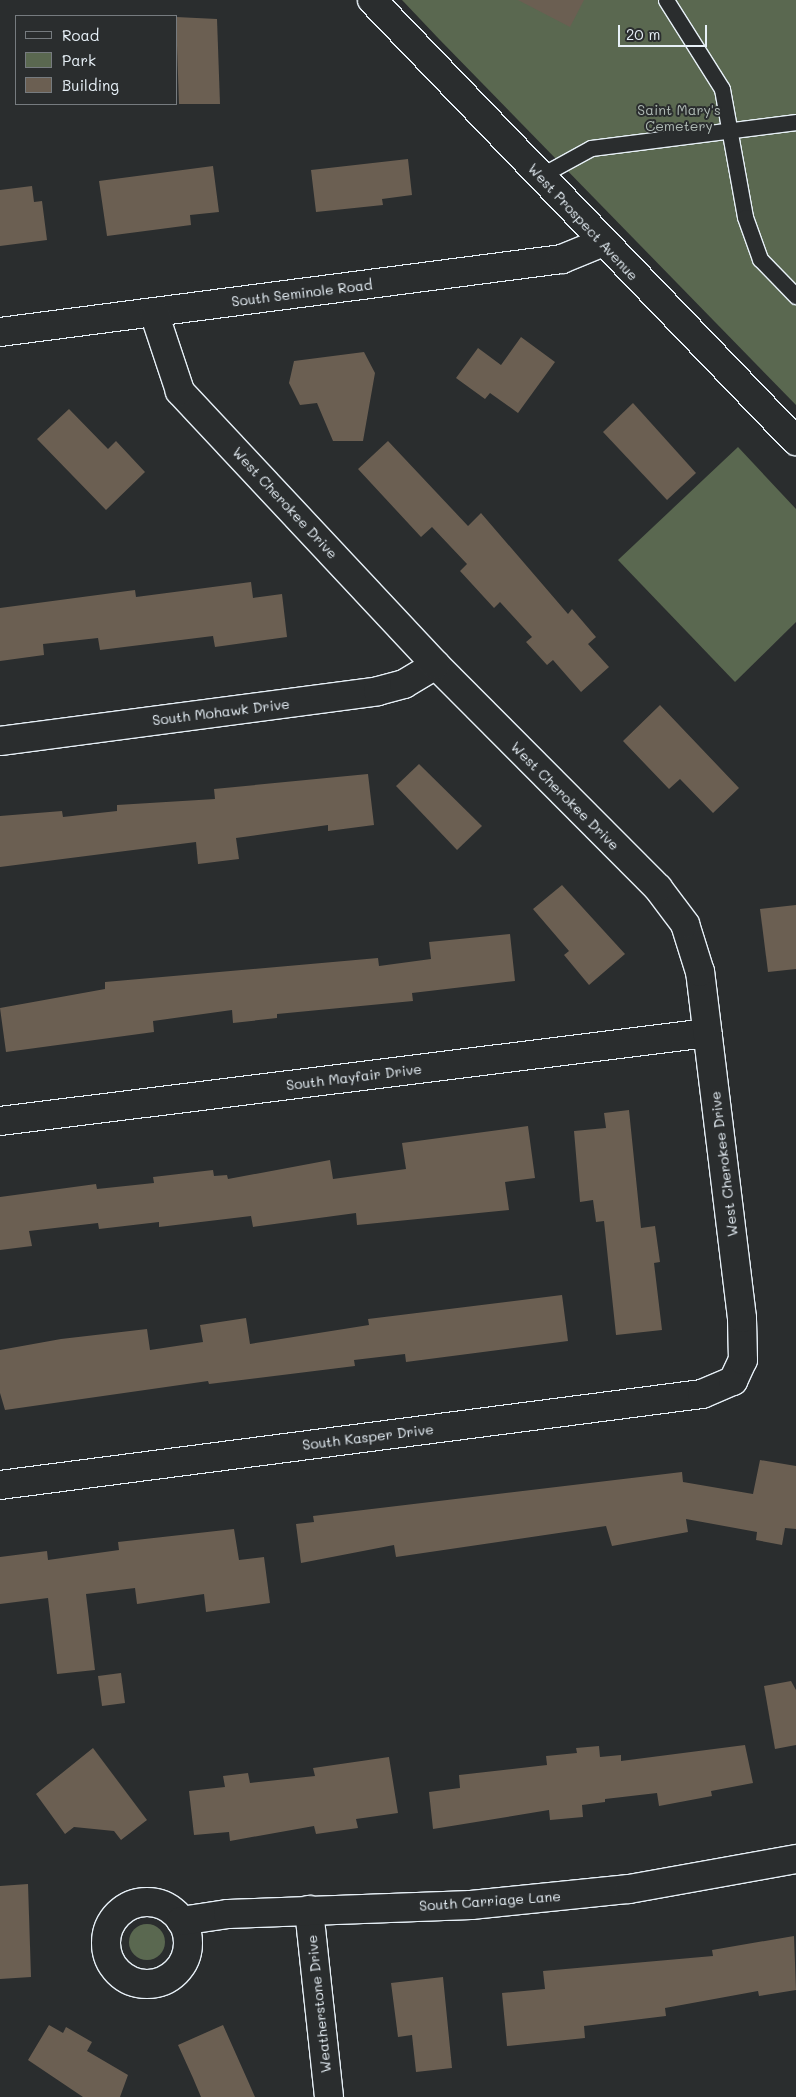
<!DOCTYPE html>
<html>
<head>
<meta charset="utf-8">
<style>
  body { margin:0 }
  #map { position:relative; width:796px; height:2097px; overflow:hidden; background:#2a2d2e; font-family:Mali,sans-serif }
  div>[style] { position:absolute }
  .green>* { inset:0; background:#5a6850 }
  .round { border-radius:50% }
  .building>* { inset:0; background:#6b5f52 }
  .roads { filter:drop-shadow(1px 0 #e8f1f8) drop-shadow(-1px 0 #e8f1f8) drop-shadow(0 1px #e8f1f8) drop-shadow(0 -1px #e8f1f8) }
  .lane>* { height:15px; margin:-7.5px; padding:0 7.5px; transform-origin:7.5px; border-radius:7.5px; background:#2a2d2e }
  .street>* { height:28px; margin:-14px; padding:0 14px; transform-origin:14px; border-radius:14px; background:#2a2d2e }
  .street>.ring { margin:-14px; padding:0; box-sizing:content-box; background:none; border:28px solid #2a2d2e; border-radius:50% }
  .secondary>* { height:28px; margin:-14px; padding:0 14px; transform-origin:14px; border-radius:14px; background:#2a2d2e }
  span { translate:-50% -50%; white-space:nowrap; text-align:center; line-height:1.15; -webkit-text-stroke:4px #2a2d2e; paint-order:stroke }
  .park-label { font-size:14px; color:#afbab5 }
  .street-label { font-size:14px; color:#e8f1f8 }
  .legend { position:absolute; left:15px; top:15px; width:162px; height:90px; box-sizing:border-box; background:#2a2d2e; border:1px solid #767b7f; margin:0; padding:6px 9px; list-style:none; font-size:15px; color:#e8f1f8 }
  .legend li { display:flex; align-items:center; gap:10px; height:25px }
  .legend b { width:25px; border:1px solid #767b7f }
  .scale { position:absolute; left:618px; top:25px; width:89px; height:22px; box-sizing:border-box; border:2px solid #e8f1f8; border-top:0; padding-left:6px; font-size:15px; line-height:18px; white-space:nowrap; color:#e8f1f8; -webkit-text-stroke:4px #2a2d2e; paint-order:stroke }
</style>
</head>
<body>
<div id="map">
  <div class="green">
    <i style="clip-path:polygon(402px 0,796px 0,796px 405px,439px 39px)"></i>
    <i style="clip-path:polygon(738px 447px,796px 509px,796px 622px,735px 682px,618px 560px)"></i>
    <i class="round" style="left:129px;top:1924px;width:36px;height:36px"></i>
  </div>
  <div class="building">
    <i style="clip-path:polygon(518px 0,584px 0,570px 27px)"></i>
    <i style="clip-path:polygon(176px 17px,217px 19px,220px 104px,179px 104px)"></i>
    <i style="clip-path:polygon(408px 159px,412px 195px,382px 199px,383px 205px,316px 212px,311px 170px)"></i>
    <i style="clip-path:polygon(213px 166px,219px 212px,190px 215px,191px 225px,107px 236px,99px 181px)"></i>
    <i style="clip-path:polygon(32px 186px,34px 202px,42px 201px,47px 240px,0 246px,0 190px)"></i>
    <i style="clip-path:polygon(521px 337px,555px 362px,518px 413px,490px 393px,485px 399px,456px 378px,478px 348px,501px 365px)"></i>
    <i style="clip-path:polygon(364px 352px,375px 373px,363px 441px,333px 441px,317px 403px,300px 405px,289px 383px,294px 361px)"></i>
    <i style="clip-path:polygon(633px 403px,696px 473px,667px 500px,603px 432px)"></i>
    <i style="clip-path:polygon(69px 409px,108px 449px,116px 441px,145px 472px,106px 510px,37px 439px)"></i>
    <i style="clip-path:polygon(388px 441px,468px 526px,481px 513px,568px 614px,572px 609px,596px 637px,588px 644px,609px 667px,581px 692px,553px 660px,547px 665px,526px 642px,532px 637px,500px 602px,494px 608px,460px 571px,467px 564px,432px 527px,421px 537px,358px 469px)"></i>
    <i style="clip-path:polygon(251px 582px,253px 598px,282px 594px,287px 637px,215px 647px,213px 636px,100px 650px,98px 638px,43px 644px,44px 655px,0 661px,0 608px,135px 590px,136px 597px)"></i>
    <i style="clip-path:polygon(660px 705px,739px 788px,713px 813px,680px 779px,669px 789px,623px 741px)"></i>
    <i style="clip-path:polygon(419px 764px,482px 826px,457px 850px,396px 786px)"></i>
    <i style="clip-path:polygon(368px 774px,374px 825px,328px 831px,328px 825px,236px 838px,239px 859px,198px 864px,196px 842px,0 867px,0 816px,62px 811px,63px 817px,117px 811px,117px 805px,215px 799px,214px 789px)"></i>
    <i style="clip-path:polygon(562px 885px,625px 954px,589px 985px,564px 955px,569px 951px,533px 909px)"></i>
    <i style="clip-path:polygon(796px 905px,796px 969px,768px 972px,760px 909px)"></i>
    <i style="clip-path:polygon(510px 934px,515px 981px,412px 993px,413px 1001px,277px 1014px,277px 1018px,233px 1023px,232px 1010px,153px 1021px,154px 1032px,6px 1052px,0 1008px,105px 989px,105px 982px,378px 958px,379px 966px,431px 959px,429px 942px)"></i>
    <i style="clip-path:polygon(629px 1110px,641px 1228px,655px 1226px,660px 1262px,654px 1263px,662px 1330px,616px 1335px,604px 1221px,596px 1222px,593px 1200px,580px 1202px,574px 1131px,606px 1128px,604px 1113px)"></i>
    <i style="clip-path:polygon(528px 1126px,535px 1178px,505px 1182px,509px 1210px,357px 1225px,356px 1213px,253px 1227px,251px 1216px,159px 1227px,159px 1222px,99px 1229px,98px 1223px,29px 1231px,32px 1246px,0 1250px,0 1197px,96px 1184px,97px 1189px,154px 1183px,153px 1177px,213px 1170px,214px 1176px,227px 1175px,228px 1179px,330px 1160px,333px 1179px,406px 1169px,402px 1143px)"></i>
    <i style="clip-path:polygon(562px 1295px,568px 1341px,406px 1362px,405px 1354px,354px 1360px,355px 1366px,209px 1384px,208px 1381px,5px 1410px,0 1393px,0 1350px,61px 1339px,147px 1329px,150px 1350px,203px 1342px,200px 1325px,246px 1318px,250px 1344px,369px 1325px,368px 1319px)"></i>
    <i style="clip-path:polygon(760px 1460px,796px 1466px,796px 1529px,785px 1528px,782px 1545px,756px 1540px,757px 1532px,686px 1519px,688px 1532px,612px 1546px,606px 1526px,396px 1557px,394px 1545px,301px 1563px,296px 1524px,314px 1522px,313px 1516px,682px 1472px,683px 1482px,753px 1494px)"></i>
    <i style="clip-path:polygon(234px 1529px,239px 1560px,264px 1557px,270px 1603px,206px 1612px,204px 1594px,137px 1604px,135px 1588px,86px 1594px,95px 1670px,57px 1674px,48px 1598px,0 1604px,0 1557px,47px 1551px,48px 1560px,119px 1550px,118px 1542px)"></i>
    <i style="clip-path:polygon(121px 1673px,125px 1703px,102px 1706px,98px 1676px)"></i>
    <i style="clip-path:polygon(791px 1681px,796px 1690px,796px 1745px,775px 1749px,764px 1686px)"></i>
    <i style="clip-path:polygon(745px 1745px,753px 1783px,711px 1791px,712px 1796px,659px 1806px,657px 1793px,605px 1799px,605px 1802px,582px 1805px,583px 1817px,550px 1820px,549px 1810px,433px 1829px,429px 1792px,460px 1788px,459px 1775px,547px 1765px,546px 1756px,577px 1753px,576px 1748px,599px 1746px,600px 1757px,621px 1755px,621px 1761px)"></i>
    <i style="clip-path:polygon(93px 1748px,147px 1820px,121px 1840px,114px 1831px,74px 1827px,65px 1834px,36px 1794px)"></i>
    <i style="clip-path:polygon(389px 1757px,398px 1813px,356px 1819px,358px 1828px,316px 1834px,314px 1826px,230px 1841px,229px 1832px,194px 1835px,189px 1791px,225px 1787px,223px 1776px,248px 1773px,250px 1783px,315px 1776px,313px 1768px)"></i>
    <i style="clip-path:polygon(28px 1884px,31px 1977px,0 1979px,0 1886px)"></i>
    <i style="clip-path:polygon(794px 1936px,796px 1990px,759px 1996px,758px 1991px,665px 2008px,666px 2016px,584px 2026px,585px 2038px,507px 2046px,502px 1993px,545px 1989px,543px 1971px,713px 1956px,712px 1950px)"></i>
    <i style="clip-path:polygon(443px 1977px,452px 2068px,416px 2072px,412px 2035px,398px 2037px,391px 1983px)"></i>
    <i style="clip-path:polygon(49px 2025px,63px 2033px,66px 2027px,92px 2042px,87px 2051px,128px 2075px,120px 2097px,83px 2097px,28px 2060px)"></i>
    <i style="clip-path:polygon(223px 2025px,248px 2081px,255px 2097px,201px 2097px,193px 2078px,178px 2045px)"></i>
  </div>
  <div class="roads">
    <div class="lane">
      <i style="left:666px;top:0;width:105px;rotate:57.8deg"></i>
      <i style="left:722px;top:89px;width:130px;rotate:79.8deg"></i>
      <i style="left:745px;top:217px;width:45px;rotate:70.3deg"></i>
      <i style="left:760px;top:259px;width:52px;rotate:45.8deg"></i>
      <i style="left:540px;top:176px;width:58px;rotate:-28.8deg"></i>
      <i style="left:591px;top:148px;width:207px;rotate:-7.2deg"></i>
    </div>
    <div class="street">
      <i style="left:0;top:332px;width:567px;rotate:-7.4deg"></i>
      <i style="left:562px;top:259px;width:42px;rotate:-22.3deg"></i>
      <i style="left:0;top:741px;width:381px;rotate:-7.5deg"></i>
      <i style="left:378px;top:691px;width:27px;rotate:-15deg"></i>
      <i style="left:404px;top:684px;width:37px;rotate:-31deg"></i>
      <i style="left:0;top:1121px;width:713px;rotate:-7.09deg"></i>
      <i style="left:0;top:1485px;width:708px;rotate:-7.39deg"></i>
      <i style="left:702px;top:1394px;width:34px;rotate:-23deg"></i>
      <i style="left:733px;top:1381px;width:23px;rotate:-65deg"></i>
      <i style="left:743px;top:1360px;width:42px;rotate:-91.4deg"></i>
      <i style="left:742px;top:1318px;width:349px;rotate:-96.9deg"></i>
      <i style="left:700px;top:972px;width:50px;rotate:-107.4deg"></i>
      <i style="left:685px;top:924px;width:45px;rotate:-126.9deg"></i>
      <i style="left:658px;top:888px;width:315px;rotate:-134.9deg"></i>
      <i style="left:436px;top:665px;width:375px;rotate:-133.1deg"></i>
      <i style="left:180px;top:391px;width:82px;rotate:-108.4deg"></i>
      <i class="ring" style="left:106px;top:1902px;width:54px;height:54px"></i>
      <i style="left:309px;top:1910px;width:188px;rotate:83.9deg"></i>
      <i style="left:181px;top:1921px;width:48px;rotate:-8.5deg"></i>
      <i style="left:228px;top:1914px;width:243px;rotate:-2.1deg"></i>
      <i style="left:471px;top:1905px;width:159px;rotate:-5.8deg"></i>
      <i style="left:629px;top:1889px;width:170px;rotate:-10.2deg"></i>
    </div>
    <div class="secondary">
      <i style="left:372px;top:0;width:612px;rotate:46.13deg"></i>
    </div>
  </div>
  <div class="park-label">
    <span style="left:679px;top:118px">Saint Mary's<br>Cemetery</span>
  </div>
  <div class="street-label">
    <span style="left:583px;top:222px;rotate:47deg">West Prospect Avenue</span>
    <span style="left:302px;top:293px;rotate:-7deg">South Seminole Road</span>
    <span style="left:285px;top:503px;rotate:47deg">West Cherokee Drive</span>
    <span style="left:221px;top:712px;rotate:-7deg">South Mohawk Drive</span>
    <span style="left:565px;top:796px;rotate:45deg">West Cherokee Drive</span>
    <span style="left:354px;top:1077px;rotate:-7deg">South Mayfair Drive</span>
    <span style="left:724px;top:1164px;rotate:-97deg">West Cherokee Drive</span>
    <span style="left:368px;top:1437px;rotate:-7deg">South Kasper Drive</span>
    <span style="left:490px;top:1901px;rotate:-4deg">South Carriage Lane</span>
    <span style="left:319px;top:2004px;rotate:-96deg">Weatherstone Drive</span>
  </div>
  <ul class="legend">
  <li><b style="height:6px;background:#2a2d2e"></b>Road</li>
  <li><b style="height:14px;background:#5a6850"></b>Park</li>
  <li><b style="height:14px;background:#6b5f52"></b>Building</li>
  </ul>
  <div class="scale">20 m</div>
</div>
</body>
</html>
